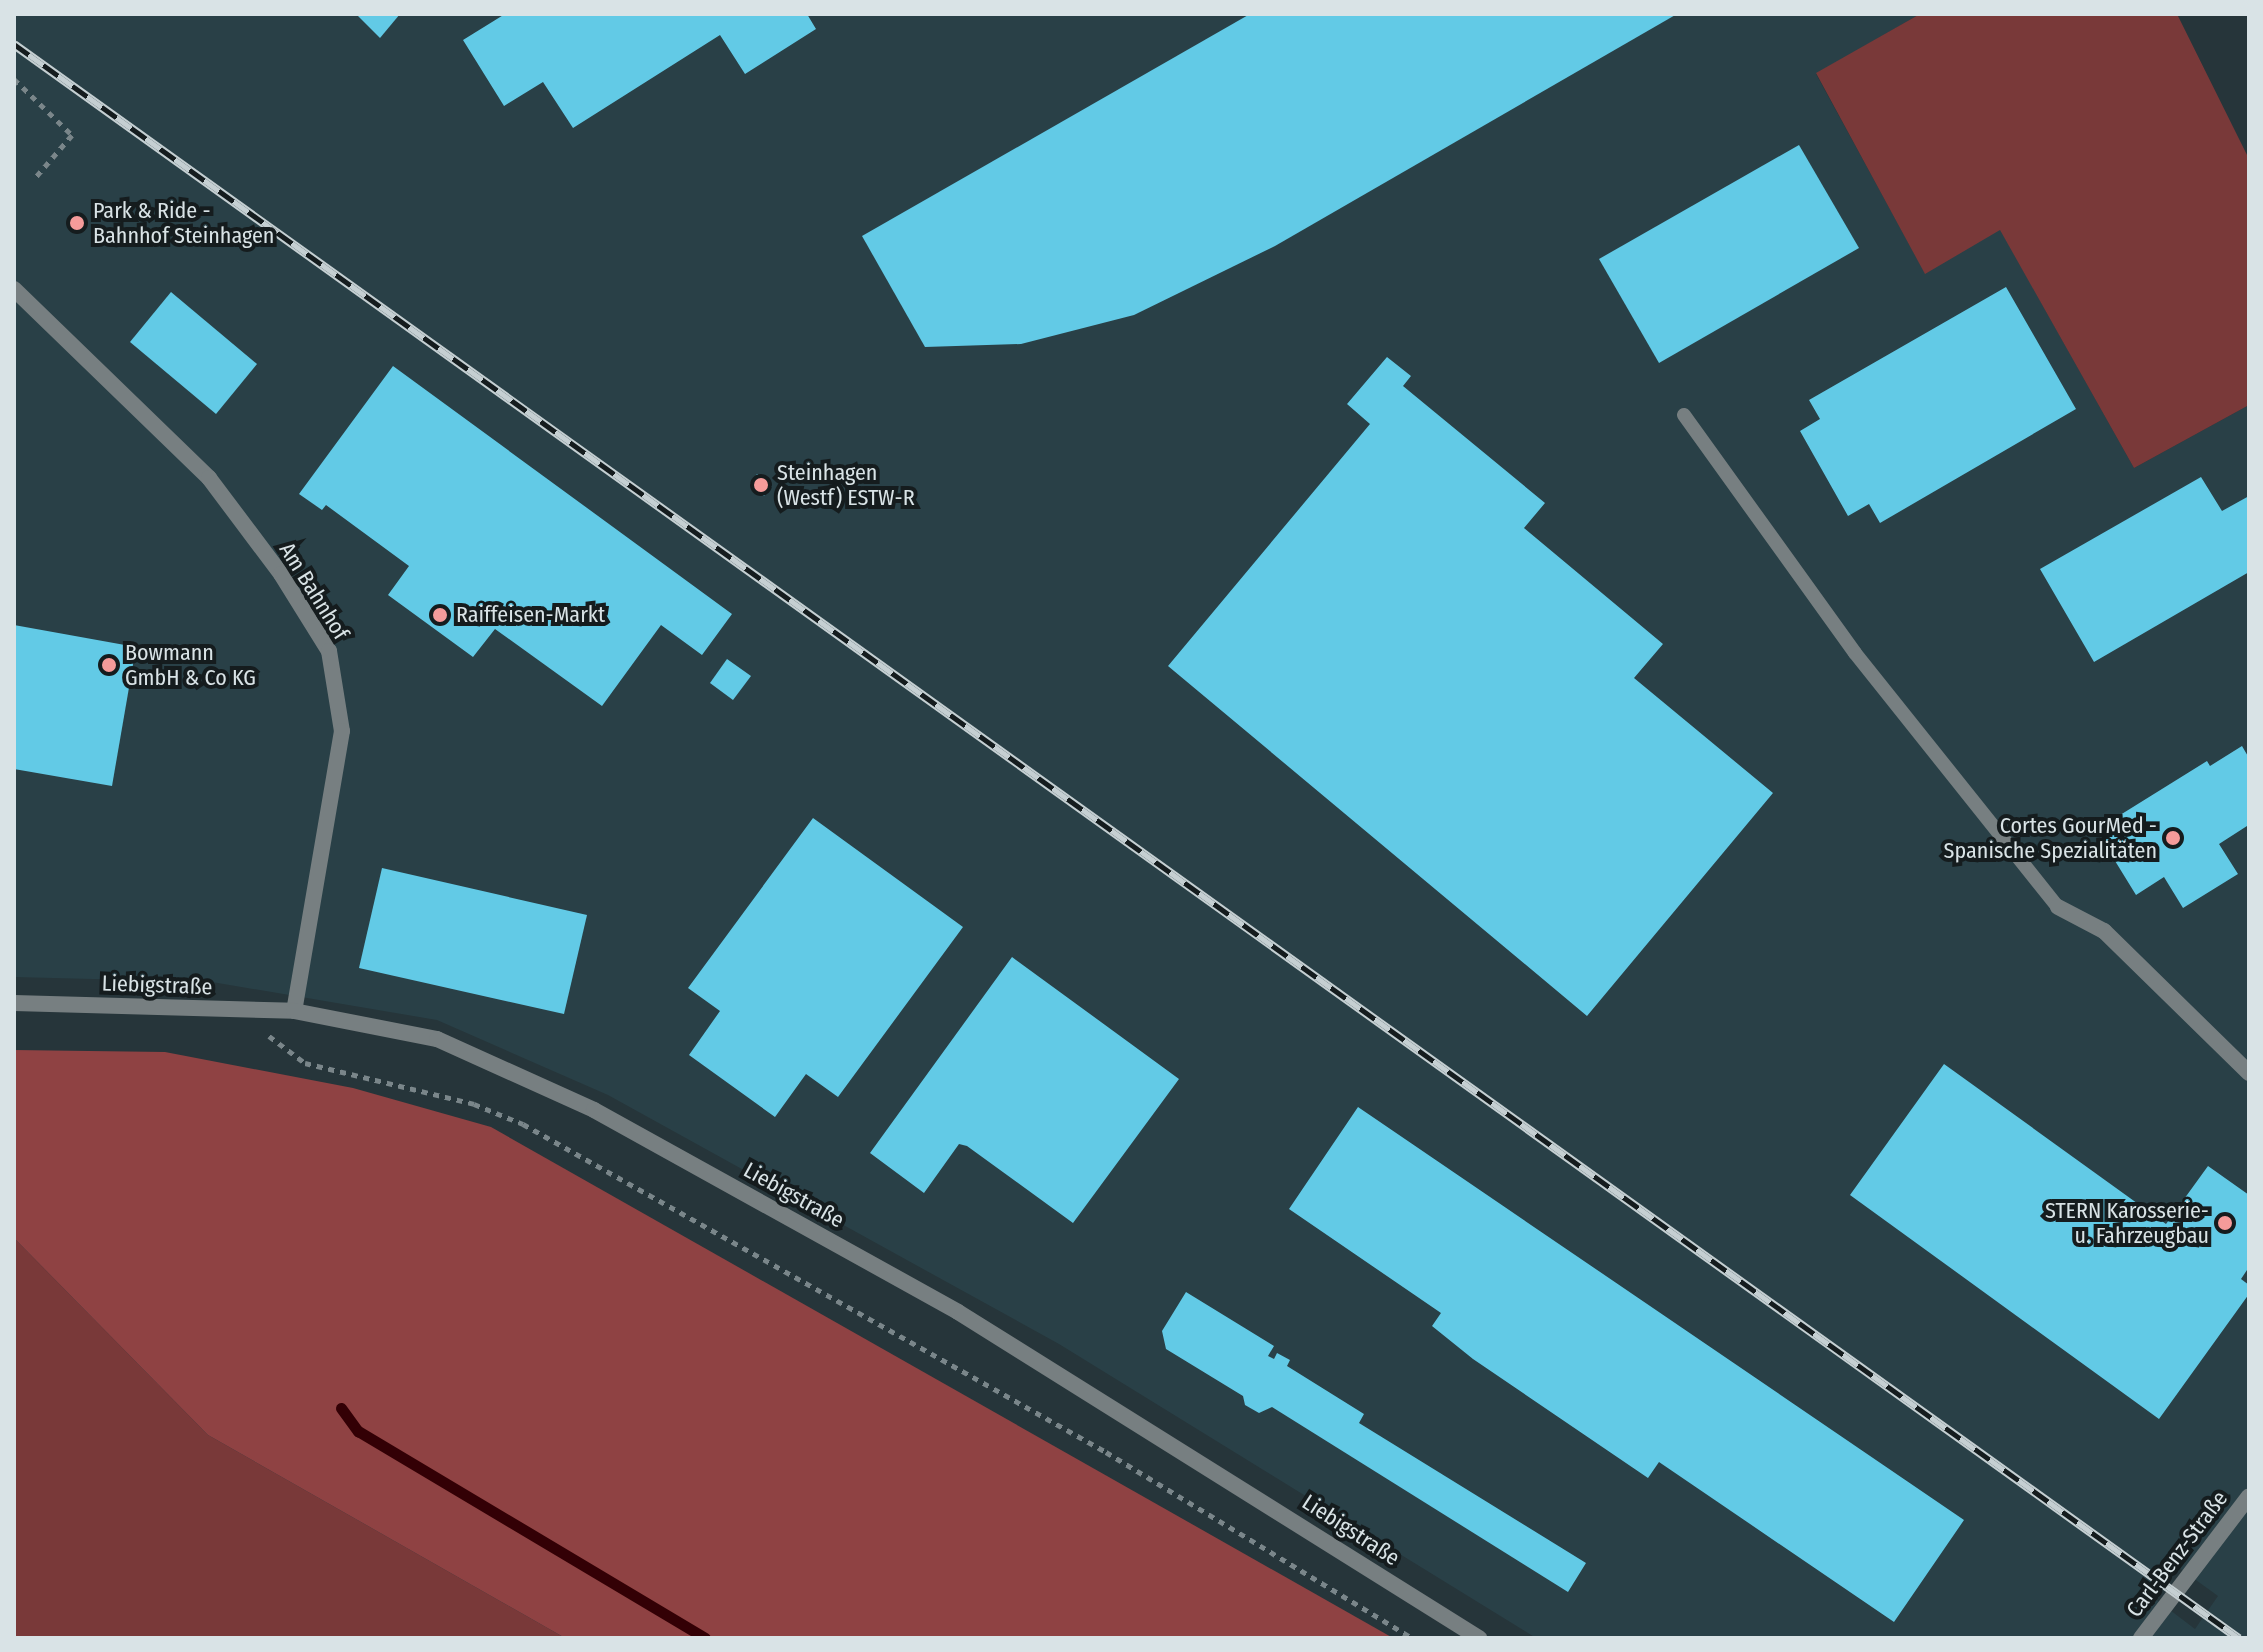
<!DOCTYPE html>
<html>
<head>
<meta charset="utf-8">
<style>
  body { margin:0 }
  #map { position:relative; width:2263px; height:1652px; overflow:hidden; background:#26353a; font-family:"Fira Sans Condensed",sans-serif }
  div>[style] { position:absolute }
  .built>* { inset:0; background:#294047 }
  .green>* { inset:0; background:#793939 }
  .forest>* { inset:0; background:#8f4243 }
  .stream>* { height:11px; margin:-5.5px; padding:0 5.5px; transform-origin:5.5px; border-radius:5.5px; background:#330005 }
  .building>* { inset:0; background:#62cae6 }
  .path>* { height:5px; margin-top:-2.5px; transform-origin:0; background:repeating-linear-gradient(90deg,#7a868a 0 6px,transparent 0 12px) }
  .lane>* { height:14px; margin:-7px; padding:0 7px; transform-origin:7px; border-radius:7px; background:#777f81 }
  .street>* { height:16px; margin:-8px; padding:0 8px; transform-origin:8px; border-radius:8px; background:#777f81 }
  .rail>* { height:9px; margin-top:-4.5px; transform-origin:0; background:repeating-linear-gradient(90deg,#151c1e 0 18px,#c5cfd2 0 36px); box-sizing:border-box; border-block:2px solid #c5cfd2 }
  .dots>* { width:22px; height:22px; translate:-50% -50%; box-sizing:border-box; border:4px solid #151c1e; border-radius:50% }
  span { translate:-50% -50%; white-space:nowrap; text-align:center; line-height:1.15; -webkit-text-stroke:8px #151c1e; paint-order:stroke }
  .poi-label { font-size:22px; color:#d9e3e6 }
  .left { translate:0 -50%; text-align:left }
  .right { translate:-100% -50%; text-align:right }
  .street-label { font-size:22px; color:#d9e3e6 }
  .frame { position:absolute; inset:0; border:16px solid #d9e3e6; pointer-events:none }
</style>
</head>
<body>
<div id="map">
  <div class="built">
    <i style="clip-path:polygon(evenodd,14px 14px,1920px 14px,1816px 74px,1925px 273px,2000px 229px,2134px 468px,2249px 405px,2249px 1638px,1536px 1638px,1059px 1344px,608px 1095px,437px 1020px,212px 982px,14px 977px,14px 14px,2167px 1559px,2218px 1596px,2195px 1629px,2145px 1591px,2167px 1559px)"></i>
  </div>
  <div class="green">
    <i style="clip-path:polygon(1920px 14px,2177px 14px,2249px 159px,2249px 405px,2134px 468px,2000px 230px,1925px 274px,1816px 73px)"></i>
    <i style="clip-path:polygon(14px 1238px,208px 1435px,565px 1638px,14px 1638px)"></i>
  </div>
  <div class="forest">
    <i style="clip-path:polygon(14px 1050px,165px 1052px,353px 1088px,491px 1127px,1393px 1638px,565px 1638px,208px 1435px,14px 1238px)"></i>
  </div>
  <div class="stream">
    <i style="left:341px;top:1408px;width:29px;rotate:54deg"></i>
    <i style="left:358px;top:1431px;width:404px;rotate:30.8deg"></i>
  </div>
  <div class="building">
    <i style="clip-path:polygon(356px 14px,400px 14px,380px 38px)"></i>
    <i style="clip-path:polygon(505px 14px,807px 14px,816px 29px,745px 74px,720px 35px,573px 128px,543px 82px,504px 106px,463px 40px)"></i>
    <i style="clip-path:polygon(1250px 14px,1677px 14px,1275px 246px,1134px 315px,1021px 344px,925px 347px,862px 236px)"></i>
    <i style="clip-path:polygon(1799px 145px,1859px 248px,1659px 363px,1599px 259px)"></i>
    <i style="clip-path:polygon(2006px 287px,2076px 409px,1880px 523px,1869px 504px,1848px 516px,1800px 431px,1820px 419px,1809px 400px)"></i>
    <i style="clip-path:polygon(171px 292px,257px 364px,216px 414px,130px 342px)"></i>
    <i style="clip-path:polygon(1387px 357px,1411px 376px,1403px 386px,1545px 503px,1524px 528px,1663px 644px,1634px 678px,1773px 793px,1587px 1016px,1168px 666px,1370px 424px,1347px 404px)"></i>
    <i style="clip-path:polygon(393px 366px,732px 614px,702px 655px,661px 625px,602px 706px,495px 629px,473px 657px,388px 595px,409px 566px,326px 505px,322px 510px,299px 494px)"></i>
    <i style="clip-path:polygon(757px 474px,772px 486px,764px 496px,750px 484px)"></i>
    <i style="clip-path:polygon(2201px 477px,2222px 511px,2249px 496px,2249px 572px,2094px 662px,2040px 569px)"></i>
    <i style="clip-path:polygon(14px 625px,136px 647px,112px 786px,14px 769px)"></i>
    <i style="clip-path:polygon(727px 659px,751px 676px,733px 700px,710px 683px)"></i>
    <i style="clip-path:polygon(2242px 746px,2249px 758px,2249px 818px,2247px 826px,2219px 844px,2238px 874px,2183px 908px,2164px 877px,2136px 895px,2096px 830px,2207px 761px,2210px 766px)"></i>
    <i style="clip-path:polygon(813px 818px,963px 927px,838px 1097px,806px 1074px,775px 1117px,689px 1055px,720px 1011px,688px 988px)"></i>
    <i style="clip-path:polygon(382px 868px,587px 915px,564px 1014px,359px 968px)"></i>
    <i style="clip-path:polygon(1012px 957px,1179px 1079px,1073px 1223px,967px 1146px,959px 1144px,924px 1193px,870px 1153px)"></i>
    <i style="clip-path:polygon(1944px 1064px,2166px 1224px,2208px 1166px,2249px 1195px,2249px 1267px,2241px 1279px,2249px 1285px,2249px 1294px,2159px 1419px,1850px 1195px)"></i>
    <i style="clip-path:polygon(1358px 1107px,1964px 1520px,1894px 1622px,1659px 1462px,1648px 1478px,1473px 1359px,1432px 1326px,1441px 1313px,1289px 1209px)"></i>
    <i style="clip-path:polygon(1186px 1292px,1274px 1346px,1268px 1356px,1274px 1359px,1277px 1353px,1290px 1360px,1287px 1366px,1364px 1414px,1359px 1423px,1586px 1563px,1568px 1592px,1272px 1407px,1259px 1413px,1245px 1405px,1243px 1396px,1166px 1349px,1162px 1331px)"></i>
  </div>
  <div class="path">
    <i style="left:14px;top:79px;width:81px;rotate:44deg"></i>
    <i style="left:72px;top:135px;width:57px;rotate:130.7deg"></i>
    <i style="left:269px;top:1036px;width:45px;rotate:36.9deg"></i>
    <i style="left:305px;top:1063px;width:174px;rotate:13.6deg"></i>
    <i style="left:474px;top:1104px;width:53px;rotate:22.2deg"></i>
    <i style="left:523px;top:1124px;width:669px;rotate:29.36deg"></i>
    <i style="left:1106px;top:1452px;width:358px;rotate:31.3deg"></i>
  </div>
  <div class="lane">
    <i style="left:1684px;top:415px;width:293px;rotate:54.3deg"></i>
    <i style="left:1855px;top:653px;width:325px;rotate:51.4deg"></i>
  </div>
  <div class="street">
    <i style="left:14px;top:289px;width:272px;rotate:44.1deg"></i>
    <i style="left:209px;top:478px;width:120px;rotate:53.1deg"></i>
    <i style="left:281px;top:574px;width:91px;rotate:58.1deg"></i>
    <i style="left:329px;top:651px;width:81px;rotate:80.8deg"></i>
    <i style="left:342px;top:731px;width:284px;rotate:99.7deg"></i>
    <i style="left:2058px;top:907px;width:52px;rotate:27.6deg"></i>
    <i style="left:2104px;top:931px;width:203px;rotate:44.4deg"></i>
    <i style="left:14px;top:1003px;width:280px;rotate:1.6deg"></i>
    <i style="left:294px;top:1011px;width:146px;rotate:11.1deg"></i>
    <i style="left:437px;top:1039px;width:172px;rotate:24.3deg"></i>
    <i style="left:594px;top:1110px;width:416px;rotate:29deg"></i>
    <i style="left:958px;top:1312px;width:615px;rotate:32.04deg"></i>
    <i style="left:2141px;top:1638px;width:178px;rotate:-52.7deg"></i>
  </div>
  <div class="rail">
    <i style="left:14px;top:44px;width:2737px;rotate:35.62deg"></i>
  </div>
  <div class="dots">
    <i style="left:77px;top:223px;background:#f59b9a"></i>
    <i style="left:761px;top:485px;background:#f59b9a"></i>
    <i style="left:440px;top:615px;background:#f59b9a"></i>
    <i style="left:109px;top:665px;background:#f59b9a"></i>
    <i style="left:2173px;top:838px;background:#f59b9a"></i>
    <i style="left:2225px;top:1223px;background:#f59b9a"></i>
  </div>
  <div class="poi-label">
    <span class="left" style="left:93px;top:223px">Park &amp; Ride -<br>Bahnhof Steinhagen</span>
    <span class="left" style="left:777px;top:485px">Steinhagen<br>(Westf) ESTW-R</span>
    <span class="left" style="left:456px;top:615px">Raiffeisen-Markt</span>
    <span class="left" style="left:125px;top:665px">Bowmann<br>GmbH &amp; Co KG</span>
    <span class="right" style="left:2157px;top:838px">Cortes GourMed -<br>Spanische Spezialitäten</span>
    <span class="right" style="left:2209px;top:1223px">STERN Karosserie-<br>u. Fahrzeugbau</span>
  </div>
  <div class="street-label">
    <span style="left:314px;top:591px;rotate:58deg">Am Bahnhof</span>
    <span style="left:157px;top:985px;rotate:2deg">Liebigstraße</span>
    <span style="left:794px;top:1195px;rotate:29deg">Liebigstraße</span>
    <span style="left:1351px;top:1530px;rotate:33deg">Liebigstraße</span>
    <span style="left:2177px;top:1554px;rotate:-53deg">Carl-Benz-Straße</span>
  </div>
  <div class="frame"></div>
</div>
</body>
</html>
